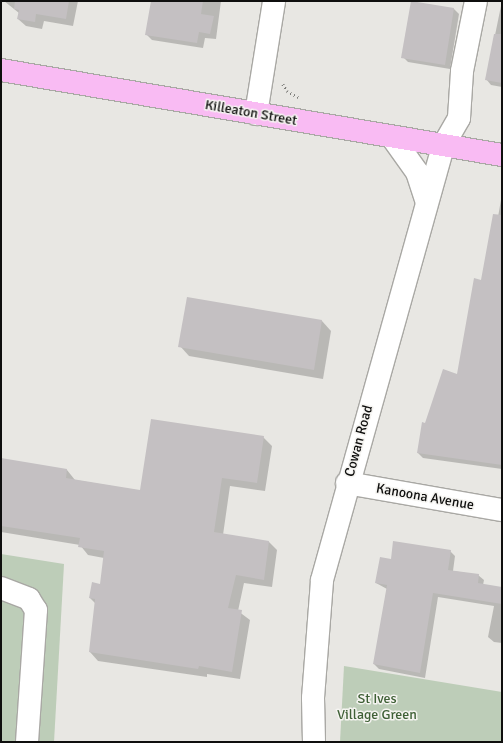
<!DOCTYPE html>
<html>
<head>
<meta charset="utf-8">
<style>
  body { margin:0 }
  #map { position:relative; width:503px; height:743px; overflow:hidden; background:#e8e7e3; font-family:Signika,sans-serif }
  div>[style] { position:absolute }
  .green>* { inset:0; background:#bdcdb8 }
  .shadow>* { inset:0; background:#0003 }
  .building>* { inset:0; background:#c4c0c2 }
  .path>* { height:2.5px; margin-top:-1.25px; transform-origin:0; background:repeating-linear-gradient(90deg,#7f7f7c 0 1px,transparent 0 4px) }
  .roads { filter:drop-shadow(1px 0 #a9a8a4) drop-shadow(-1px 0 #a9a8a4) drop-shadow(0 1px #a9a8a4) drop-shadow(0 -1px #a9a8a4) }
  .minor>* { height:22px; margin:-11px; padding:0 11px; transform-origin:11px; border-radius:11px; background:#fff }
  .major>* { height:22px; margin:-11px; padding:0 11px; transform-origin:11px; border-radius:11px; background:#f9bbf3 }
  span { translate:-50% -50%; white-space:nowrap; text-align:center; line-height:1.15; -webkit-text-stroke:3px #f5f4f1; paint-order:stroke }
  .street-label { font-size:14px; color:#0f0f0e }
  .park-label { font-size:14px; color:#3f6036 }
  .frame { position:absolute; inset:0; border:2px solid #0f0f0e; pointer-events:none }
</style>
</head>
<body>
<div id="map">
  <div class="green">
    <i style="clip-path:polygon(1px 554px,64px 564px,54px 742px,1px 742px)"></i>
    <i style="clip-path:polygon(344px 666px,502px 692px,502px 742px,340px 742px)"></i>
  </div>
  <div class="shadow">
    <i style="clip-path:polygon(4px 1px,78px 1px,73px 26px,44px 21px,42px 29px,26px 26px,18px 19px,19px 13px)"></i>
    <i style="clip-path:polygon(159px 1px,221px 1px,216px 39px,205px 38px,203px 48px,152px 40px,146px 34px)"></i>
    <i style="clip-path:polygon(502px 1px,502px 87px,491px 85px,486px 79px)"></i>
    <i style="clip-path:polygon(412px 2px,454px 9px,459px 14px,450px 69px,408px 62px,403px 57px)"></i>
    <i style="clip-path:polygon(502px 194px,502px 469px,423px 458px,418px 453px,426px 424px,458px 375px,495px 234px)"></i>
    <i style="clip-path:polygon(188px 298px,322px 321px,331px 331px,323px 379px,189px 356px,180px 346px)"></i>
    <i style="clip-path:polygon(263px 437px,272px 446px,265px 491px,230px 486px,223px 535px,269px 542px,277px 550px,272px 587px,244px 583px,238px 611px,250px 620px,240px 679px,207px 674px,207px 677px,98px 661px,90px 652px,96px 604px,90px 598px,101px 585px,104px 558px,88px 555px,80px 545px,1px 532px,1px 459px,67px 470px,75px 480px,141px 491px)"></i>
    <i style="clip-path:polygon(450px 551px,455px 556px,453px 571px,478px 575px,484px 580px,483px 585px,502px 588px,502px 643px,494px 642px,488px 637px,494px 606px,438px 597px,425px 678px,379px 669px,374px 664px,387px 589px,376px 583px,392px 560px)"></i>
  </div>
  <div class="building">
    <i style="clip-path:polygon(15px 1px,69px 1px,66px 19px,36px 14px,35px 22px,17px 19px,19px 10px,14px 9px)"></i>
    <i style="clip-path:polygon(151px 1px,203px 1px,201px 14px,214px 16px,210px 34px,199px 32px,197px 43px,145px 35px)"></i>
    <i style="clip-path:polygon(411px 1px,454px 8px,445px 65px,401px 58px)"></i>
    <i style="clip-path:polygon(494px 34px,502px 34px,502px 83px,485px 80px)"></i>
    <i style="clip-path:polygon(493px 214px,502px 215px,502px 465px,417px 453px,422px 422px,425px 423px,443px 369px,457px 374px,474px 278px,481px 280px)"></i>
    <i style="clip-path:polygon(187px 297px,322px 320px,314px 370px,178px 347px)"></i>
    <i style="clip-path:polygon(151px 419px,264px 436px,257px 483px,222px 478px,214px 532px,269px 541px,264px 580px,236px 575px,228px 608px,242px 610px,232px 672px,199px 666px,198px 669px,89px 652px,95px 599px,89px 598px,92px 582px,100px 584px,104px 551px,78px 547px,80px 538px,1px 526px,1px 458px,67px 469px,66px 478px,140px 490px)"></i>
    <i style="clip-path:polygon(393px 541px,451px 550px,448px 570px,479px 574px,478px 583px,502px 587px,502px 604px,433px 593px,420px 673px,373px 664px,387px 585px,375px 583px,380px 557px,391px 559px)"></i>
  </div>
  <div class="path">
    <i style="left:283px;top:84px;width:8px;rotate:60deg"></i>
    <i style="left:287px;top:91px;width:13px;rotate:29deg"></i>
  </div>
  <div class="roads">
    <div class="minor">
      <i style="left:256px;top:114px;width:114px;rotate:-80.9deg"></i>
      <i style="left:392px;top:137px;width:43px;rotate:54.5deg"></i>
      <i style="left:417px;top:172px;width:32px;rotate:72deg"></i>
      <i style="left:347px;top:483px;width:157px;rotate:9.9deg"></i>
      <i style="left:1px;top:588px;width:30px;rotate:21deg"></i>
      <i style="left:29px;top:599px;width:13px;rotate:58deg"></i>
      <i style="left:36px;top:610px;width:132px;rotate:93.9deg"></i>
      <i style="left:314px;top:742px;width:44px;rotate:-91.3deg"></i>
      <i style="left:313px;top:698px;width:118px;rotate:-85.6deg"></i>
      <i style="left:322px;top:580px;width:451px;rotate:-74.4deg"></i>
      <i style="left:443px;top:146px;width:32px;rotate:-60deg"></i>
      <i style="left:459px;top:118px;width:47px;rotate:-86.3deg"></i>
      <i style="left:462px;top:71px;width:71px;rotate:-78.7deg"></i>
    </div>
    <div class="major">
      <i style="left:1px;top:70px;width:508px;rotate:9.63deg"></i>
    </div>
  </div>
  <div class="street-label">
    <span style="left:251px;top:113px;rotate:10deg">Killeaton Street</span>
    <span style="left:359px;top:441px;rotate:-75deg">Cowan Road</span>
    <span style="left:425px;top:497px;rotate:10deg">Kanoona Avenue</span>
  </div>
  <div class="park-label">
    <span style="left:377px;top:707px">St Ives<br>Village Green</span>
  </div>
  <div class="frame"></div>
</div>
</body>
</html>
